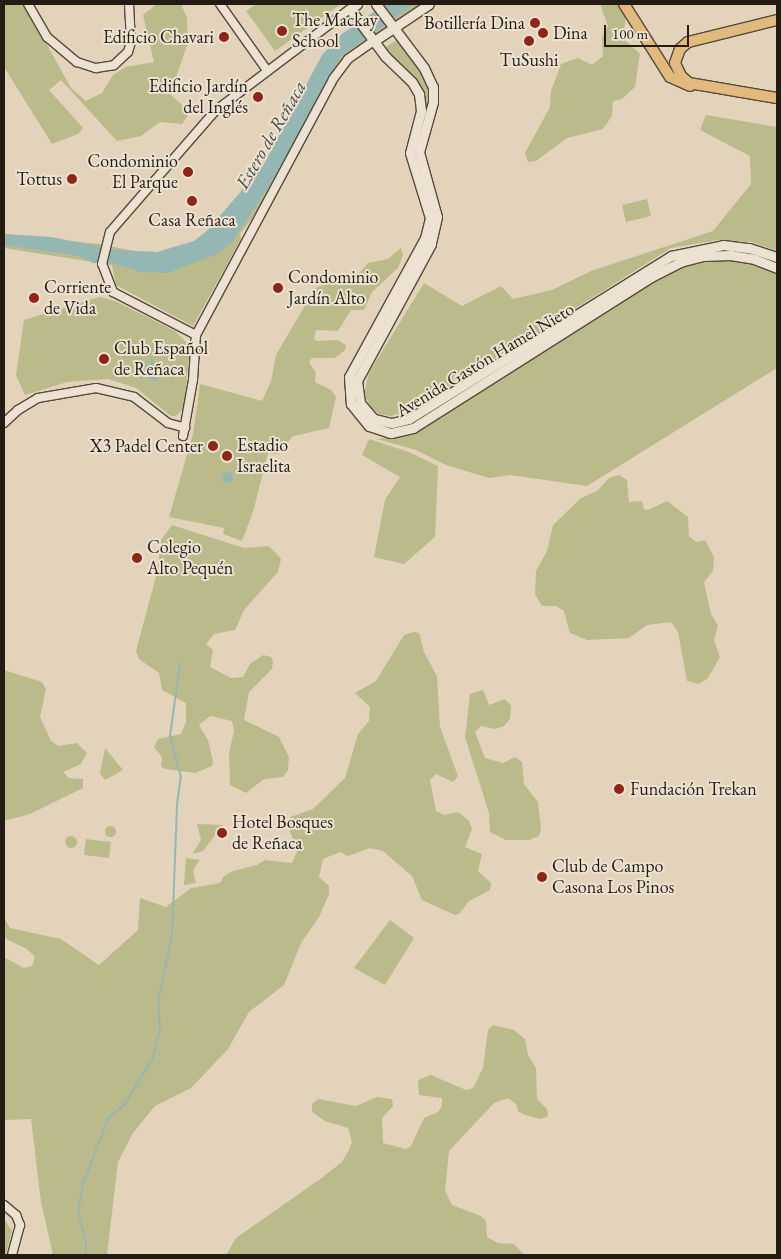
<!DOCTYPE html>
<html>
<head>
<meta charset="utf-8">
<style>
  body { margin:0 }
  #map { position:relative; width:781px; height:1259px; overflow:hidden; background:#e3d3ba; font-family:"EB Garamond",serif }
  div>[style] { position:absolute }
  .green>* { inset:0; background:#bbba8b }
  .round { border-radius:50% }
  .water>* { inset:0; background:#95b7b3 }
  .stream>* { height:2px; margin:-1px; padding:0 1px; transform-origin:1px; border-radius:1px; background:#95b7b3 }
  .roads { filter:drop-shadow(1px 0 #544a3c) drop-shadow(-1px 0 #544a3c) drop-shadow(0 1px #544a3c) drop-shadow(0 -1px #544a3c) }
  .tertiary>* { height:8px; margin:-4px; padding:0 4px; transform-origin:4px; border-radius:4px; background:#ede2d2 }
  .secondary>* { height:9px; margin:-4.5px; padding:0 4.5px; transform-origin:4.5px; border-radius:4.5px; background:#ede2d2 }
  .primary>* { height:10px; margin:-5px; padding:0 5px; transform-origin:5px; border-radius:5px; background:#e2ba7d }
  .dots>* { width:14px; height:14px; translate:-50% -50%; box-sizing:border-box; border:2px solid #ede2d2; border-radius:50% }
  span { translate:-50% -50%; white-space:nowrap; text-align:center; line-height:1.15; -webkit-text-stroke:4px #ede2d2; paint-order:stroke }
  .poi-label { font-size:18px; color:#241c12 }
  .left { translate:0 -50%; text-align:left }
  .right { translate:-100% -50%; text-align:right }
  .street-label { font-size:18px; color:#241c12 }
  .water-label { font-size:19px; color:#464a42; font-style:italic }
  .frame { position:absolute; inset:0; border:5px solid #241c12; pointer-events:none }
  .scale { position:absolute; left:604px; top:25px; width:85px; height:22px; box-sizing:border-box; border:2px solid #241c12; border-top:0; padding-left:6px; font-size:15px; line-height:18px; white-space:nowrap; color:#241c12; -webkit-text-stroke:4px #ede2d2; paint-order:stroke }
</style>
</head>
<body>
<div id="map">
  <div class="green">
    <i style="clip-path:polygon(4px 4px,24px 4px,71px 88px,86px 101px,102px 93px,113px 75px,126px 67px,154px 62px,143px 15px,157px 4px,181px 4px,187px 18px,188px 43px,170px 94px,190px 112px,182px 124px,160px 122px,141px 136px,117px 141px,61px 80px,49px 90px,83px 128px,78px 134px,52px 144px,4px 67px)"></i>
    <i style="clip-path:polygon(256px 4px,341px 4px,275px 51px,246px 11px)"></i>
    <i style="clip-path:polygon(390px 4px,426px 4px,342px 65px,274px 189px,240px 234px,241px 239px,193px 326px,116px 285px,112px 265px,4px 248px,4px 234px,99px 244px,159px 256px,198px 244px,267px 167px,309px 87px)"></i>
    <i style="clip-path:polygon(600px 4px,617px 4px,626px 16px,623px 38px,640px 54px,635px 87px,622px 99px,613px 101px,612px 116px,603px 129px,567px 138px,536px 161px,528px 162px,525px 153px,550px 107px,551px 91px,561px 64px,578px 58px,592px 65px,603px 56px,602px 37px,608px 26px)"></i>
    <i style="clip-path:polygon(397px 40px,423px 73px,429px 92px,428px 110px,416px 148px,419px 167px,432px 199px,434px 221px,430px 237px,389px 318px,357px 372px,431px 226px,430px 200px,413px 151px,424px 107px,423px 96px,417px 81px,384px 48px)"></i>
    <i style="clip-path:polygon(706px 115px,777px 127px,777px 251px,751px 242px,718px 240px,671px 248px,417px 408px,391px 416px,379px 414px,370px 406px,364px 394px,369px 373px,424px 283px,462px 306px,501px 286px,513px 299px,552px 290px,591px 271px,713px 231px,751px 184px,750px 156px,700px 130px)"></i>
    <i style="clip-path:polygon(647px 199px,651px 216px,626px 222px,622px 205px)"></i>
    <i style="clip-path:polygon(401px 248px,403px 255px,398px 268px,372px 292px,364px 310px,351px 310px,338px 331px,316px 330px,314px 339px,317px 341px,338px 340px,346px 345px,345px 350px,335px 358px,312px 358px,309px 362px,316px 373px,315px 382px,331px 390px,336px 397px,329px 428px,293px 436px,278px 454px,268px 453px,253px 512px,242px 541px,223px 534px,224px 528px,169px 517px,193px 434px,200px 384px,262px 401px,271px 381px,276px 355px,315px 288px,360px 272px,368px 263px,388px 259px)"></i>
    <i style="clip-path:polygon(720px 259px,747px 262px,777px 273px,777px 368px,587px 486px,510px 475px,489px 478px,446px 465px,416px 450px,377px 439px,401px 436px,428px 423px,661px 277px,689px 265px)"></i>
    <i style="clip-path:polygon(99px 297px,115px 301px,175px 331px,186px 342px,189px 357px,184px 408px,176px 416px,171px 416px,136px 388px,108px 379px,67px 382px,25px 395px,16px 375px,24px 320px)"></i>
    <i style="clip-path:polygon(369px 439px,409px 452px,438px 466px,435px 537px,404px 564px,374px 557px,385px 500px,400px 477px,362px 455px)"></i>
    <i style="clip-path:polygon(619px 475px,627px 480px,629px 502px,642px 501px,644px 509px,648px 510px,667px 501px,688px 517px,689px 536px,696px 542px,705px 540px,714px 557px,713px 571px,704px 582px,711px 614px,718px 626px,714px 640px,720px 657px,708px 678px,699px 684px,687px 681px,678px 632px,671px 622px,647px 625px,629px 638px,587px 640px,570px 633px,564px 611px,556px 606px,542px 606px,535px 594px,536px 571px,547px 551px,553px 525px,581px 498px,597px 491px,609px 478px)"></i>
    <i style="clip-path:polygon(172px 525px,244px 548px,269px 546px,281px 559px,278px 572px,244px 610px,235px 630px,214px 634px,206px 644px,213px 650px,210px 667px,231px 678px,243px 677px,250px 664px,263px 655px,271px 657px,273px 661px,272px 669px,249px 692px,244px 720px,279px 737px,289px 757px,288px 770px,283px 777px,264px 779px,246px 793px,230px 785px,229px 753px,234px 731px,232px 721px,210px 716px,199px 725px,208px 740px,213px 762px,212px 766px,195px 773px,165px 769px,161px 766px,162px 757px,154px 747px,158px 739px,181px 734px,186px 722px,186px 703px,162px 690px,159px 673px,139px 659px,136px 651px,158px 569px,161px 540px)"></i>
    <i style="clip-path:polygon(414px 632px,419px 633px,424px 652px,437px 676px,440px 727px,458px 776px,453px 782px,436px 774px,430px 780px,436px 811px,444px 815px,458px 812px,469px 821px,472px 829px,465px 847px,482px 854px,478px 871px,491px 883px,490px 890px,469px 901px,459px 914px,455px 915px,422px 900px,412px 876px,383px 851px,370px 848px,348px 856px,340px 852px,323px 859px,319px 877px,329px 886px,329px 894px,319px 917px,301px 943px,284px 985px,249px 1012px,228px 1049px,191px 1088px,155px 1106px,133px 1133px,118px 1162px,107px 1255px,53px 1255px,41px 1202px,31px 1119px,4px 1120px,4px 957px,24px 968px,32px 966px,35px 957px,27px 949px,4px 938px,4px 917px,10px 928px,61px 939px,99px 965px,138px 930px,140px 898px,166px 907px,191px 888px,220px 883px,224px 876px,233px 871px,257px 865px,265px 860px,292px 863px,299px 847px,295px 846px,290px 831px,290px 817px,313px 809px,345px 778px,358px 734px,369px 721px,370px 707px,355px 693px,376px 681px,404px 635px)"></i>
    <i style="clip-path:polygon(4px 670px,42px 682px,46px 689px,40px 717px,51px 741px,58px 746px,77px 743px,87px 753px,81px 764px,63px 772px,69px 778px,83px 779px,83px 788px,30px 814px,4px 821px)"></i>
    <i style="clip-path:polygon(483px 690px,489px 705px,505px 699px,511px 706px,510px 719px,504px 726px,495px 729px,481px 726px,475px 732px,485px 758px,503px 763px,515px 757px,522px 762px,524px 784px,538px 802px,541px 828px,539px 836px,529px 840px,506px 840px,490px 832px,489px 813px,465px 737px,470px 694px)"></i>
    <i style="clip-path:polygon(105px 748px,123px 770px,105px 780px,100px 774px)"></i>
    <i style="clip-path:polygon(197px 824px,223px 825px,203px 851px,196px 853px,193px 853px,201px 840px)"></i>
    <i class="round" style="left:104.5px;top:825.5px;width:11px;height:11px"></i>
    <i class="round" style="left:65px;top:836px;width:12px;height:12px"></i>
    <i style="clip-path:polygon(86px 839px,111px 842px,109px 858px,84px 855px)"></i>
    <i style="clip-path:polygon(186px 858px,200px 860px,193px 870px,196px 883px,184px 885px)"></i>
    <i style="clip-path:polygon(390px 920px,414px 938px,385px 985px,354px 968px)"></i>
    <i style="clip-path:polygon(493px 1025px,514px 1030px,525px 1039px,528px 1055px,536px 1068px,537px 1099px,547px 1109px,548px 1116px,541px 1119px,525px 1115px,518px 1111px,516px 1104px,508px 1098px,494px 1103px,449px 1151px,445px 1191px,452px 1205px,481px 1216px,486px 1221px,487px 1237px,498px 1243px,514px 1244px,524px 1255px,226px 1255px,236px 1238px,323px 1177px,342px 1162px,349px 1150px,352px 1142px,348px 1128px,325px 1121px,312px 1112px,312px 1104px,318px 1099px,356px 1106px,377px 1097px,392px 1099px,393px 1106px,382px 1118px,383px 1143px,406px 1149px,411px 1146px,424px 1118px,438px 1112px,442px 1106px,442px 1098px,419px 1095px,418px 1080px,431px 1075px,466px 1090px,473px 1088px,483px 1068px,488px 1030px)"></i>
    <i style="clip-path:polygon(4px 1219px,12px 1231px,6px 1255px,4px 1255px)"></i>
  </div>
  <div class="water">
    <i style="clip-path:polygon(385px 4px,414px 4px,340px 57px,280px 169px,232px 242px,217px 254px,167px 273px,141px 272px,112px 263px,93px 263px,79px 256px,4px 245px,4px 234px,51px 237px,119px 250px,157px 252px,194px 241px,208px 230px,264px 164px,322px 55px,342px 34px)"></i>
    <i style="clip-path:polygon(151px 358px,160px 371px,157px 381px,149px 379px,147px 373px,135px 373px,134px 366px,148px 365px)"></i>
    <i class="round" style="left:221.5px;top:471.5px;width:11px;height:11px"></i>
  </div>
  <div class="stream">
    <i style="left:86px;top:1255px;width:13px;rotate:-90deg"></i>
    <i style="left:86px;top:1242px;width:30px;rotate:-105deg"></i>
    <i style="left:78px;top:1213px;width:26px;rotate:-81deg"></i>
    <i style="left:82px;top:1187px;width:74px;rotate:-69.4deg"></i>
    <i style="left:108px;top:1118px;width:22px;rotate:-39deg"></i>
    <i style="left:125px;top:1104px;width:55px;rotate:-59.2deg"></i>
    <i style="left:153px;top:1057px;width:30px;rotate:-76deg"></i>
    <i style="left:160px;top:1028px;width:26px;rotate:-94deg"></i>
    <i style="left:158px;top:1002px;width:67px;rotate:-78deg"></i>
    <i style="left:172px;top:936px;width:132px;rotate:-87.8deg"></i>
    <i style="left:177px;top:804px;width:27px;rotate:-82deg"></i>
    <i style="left:181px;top:777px;width:42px;rotate:-105deg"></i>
    <i style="left:170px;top:736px;width:73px;rotate:-82.1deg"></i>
  </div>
  <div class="roads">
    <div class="tertiary">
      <i style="left:28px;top:4px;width:38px;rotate:60deg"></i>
      <i style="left:47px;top:37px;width:39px;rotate:40deg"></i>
      <i style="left:77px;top:62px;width:20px;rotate:18deg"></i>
      <i style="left:96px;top:68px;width:18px;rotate:-9deg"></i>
      <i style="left:114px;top:65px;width:19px;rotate:-43deg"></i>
      <i style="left:128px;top:52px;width:10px;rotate:-73deg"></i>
      <i style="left:131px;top:42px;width:38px;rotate:-93deg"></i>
      <i style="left:220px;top:4px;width:80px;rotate:54.7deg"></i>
      <i style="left:196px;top:335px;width:93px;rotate:-152.6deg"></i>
      <i style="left:113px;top:292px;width:30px;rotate:-111deg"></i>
      <i style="left:102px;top:264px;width:33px;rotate:-76deg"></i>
      <i style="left:110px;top:232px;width:160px;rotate:-49deg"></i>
      <i style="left:215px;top:111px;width:169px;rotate:-37.1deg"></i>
      <i style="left:4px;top:423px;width:19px;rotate:-43deg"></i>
      <i style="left:18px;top:410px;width:23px;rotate:-31deg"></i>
      <i style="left:38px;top:398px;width:59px;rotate:-9.8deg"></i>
      <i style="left:96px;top:388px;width:39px;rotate:13deg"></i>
      <i style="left:134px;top:397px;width:43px;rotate:37.4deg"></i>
      <i style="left:168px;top:423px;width:18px;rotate:16deg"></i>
      <i style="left:183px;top:436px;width:57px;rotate:-79.9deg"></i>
      <i style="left:193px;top:380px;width:45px;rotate:-86.2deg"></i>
      <i style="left:196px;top:335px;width:290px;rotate:-61.8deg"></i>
      <i style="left:333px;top:79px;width:25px;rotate:-53deg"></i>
      <i style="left:348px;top:59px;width:32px;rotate:-35deg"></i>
      <i style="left:4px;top:1205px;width:16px;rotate:40deg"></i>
      <i style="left:16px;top:1215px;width:11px;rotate:68deg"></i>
      <i style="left:20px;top:1225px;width:31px;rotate:105deg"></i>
    </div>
    <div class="secondary">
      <i style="left:357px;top:4px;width:9px;rotate:144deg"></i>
      <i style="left:350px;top:9px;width:59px;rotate:53.3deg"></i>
      <i style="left:385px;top:56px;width:37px;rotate:44deg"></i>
      <i style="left:412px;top:82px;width:14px;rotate:60deg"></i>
      <i style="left:419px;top:94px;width:17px;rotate:83deg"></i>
      <i style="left:421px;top:111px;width:43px;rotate:104.7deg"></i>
      <i style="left:410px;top:153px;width:68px;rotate:72.9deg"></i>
      <i style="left:430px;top:218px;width:21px;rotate:104deg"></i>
      <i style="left:425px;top:238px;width:158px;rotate:118.7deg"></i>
      <i style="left:349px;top:377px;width:27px;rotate:86deg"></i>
      <i style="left:351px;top:404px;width:28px;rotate:51deg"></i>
      <i style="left:369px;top:426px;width:23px;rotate:18deg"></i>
      <i style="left:391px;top:433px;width:23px;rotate:-13deg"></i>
      <i style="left:413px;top:428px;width:282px;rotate:-32.4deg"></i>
      <i style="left:651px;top:277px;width:33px;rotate:-27deg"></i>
      <i style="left:680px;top:262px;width:24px;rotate:-15deg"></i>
      <i style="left:703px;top:256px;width:27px;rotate:-2deg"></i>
      <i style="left:730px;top:255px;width:24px;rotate:9deg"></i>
      <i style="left:754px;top:259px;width:25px;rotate:21deg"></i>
      <i style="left:376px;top:4px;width:80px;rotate:53.1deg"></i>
      <i style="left:424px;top:68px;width:21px;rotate:65deg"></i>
      <i style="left:433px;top:87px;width:15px;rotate:90deg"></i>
      <i style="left:433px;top:102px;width:52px;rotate:105.6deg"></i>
      <i style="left:419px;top:152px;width:67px;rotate:74.5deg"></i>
      <i style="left:437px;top:217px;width:28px;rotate:103deg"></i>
      <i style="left:431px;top:244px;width:156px;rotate:118.4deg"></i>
      <i style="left:357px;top:381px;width:22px;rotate:82deg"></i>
      <i style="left:360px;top:403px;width:21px;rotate:49deg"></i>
      <i style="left:374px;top:419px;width:18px;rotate:13deg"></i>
      <i style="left:392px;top:423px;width:17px;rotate:-13deg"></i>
      <i style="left:409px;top:419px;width:309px;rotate:-31.9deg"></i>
      <i style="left:671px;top:256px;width:53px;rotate:-11.9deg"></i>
      <i style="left:723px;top:245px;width:26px;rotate:7deg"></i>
      <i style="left:749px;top:248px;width:29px;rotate:18deg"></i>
      <i style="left:374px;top:41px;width:66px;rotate:-33.9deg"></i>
    </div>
    <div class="primary">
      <i style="left:624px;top:4px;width:86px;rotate:57.8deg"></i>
      <i style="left:670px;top:77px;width:22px;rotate:24deg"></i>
      <i style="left:777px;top:20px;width:92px;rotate:166.1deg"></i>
      <i style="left:688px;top:42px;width:11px;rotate:139deg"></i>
      <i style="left:680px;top:49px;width:15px;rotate:110deg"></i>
      <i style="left:675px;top:63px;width:14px;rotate:65deg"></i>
      <i style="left:681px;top:76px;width:11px;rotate:41deg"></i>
      <i style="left:689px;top:83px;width:89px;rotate:9.7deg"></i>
    </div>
  </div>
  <div class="dots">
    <i style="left:535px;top:23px;background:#8f2418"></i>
    <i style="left:282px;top:31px;background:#8f2418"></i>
    <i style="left:543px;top:33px;background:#8f2418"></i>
    <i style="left:224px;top:37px;background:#8f2418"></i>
    <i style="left:529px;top:41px;background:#8f2418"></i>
    <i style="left:258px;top:97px;background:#8f2418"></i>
    <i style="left:188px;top:172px;background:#8f2418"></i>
    <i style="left:72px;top:179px;background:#8f2418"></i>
    <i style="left:192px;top:201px;background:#8f2418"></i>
    <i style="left:278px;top:288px;background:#8f2418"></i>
    <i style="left:34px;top:298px;background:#8f2418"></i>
    <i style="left:104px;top:359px;background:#8f2418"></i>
    <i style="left:213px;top:446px;background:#8f2418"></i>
    <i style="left:227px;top:456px;background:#8f2418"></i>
    <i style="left:137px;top:558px;background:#8f2418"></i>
    <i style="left:619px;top:789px;background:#8f2418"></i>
    <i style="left:222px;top:833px;background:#8f2418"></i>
    <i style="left:542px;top:877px;background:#8f2418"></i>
  </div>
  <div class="poi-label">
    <span class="left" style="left:292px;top:31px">The Mackay<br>School</span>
    <span class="right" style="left:525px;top:23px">Botillería Dina</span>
    <span class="left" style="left:553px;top:33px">Dina</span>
    <span class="right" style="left:214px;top:37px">Edificio Chavari</span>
    <span style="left:529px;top:60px">TuSushi</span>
    <span class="right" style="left:248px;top:97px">Edificio Jardín<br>del Inglés</span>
    <span class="right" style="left:178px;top:172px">Condominio<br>El Parque</span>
    <span class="right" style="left:62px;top:179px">Tottus</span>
    <span style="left:192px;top:220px">Casa Reñaca</span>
    <span class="left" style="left:288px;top:288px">Condominio<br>Jardín Alto</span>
    <span class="left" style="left:44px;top:298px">Corriente<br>de Vida</span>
    <span class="left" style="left:114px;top:359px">Club Español<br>de Reñaca</span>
    <span class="right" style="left:203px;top:446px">X3 Padel Center</span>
    <span class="left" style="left:237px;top:456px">Estadio<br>Israelita</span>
    <span class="left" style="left:147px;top:558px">Colegio<br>Alto Pequén</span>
    <span class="left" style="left:630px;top:789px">Fundación Trekan</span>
    <span class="left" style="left:232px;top:833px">Hotel Bosques<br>de Reñaca</span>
    <span class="left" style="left:552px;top:877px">Club de Campo<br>Casona Los Pinos</span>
  </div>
  <div class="street-label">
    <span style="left:485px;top:360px;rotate:-31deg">Avenida Gastón Hamel Nieto</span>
  </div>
  <div class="water-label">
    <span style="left:271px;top:135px;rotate:-60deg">Estero de Reñaca</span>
  </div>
  <div class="frame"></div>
  <div class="scale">100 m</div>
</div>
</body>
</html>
